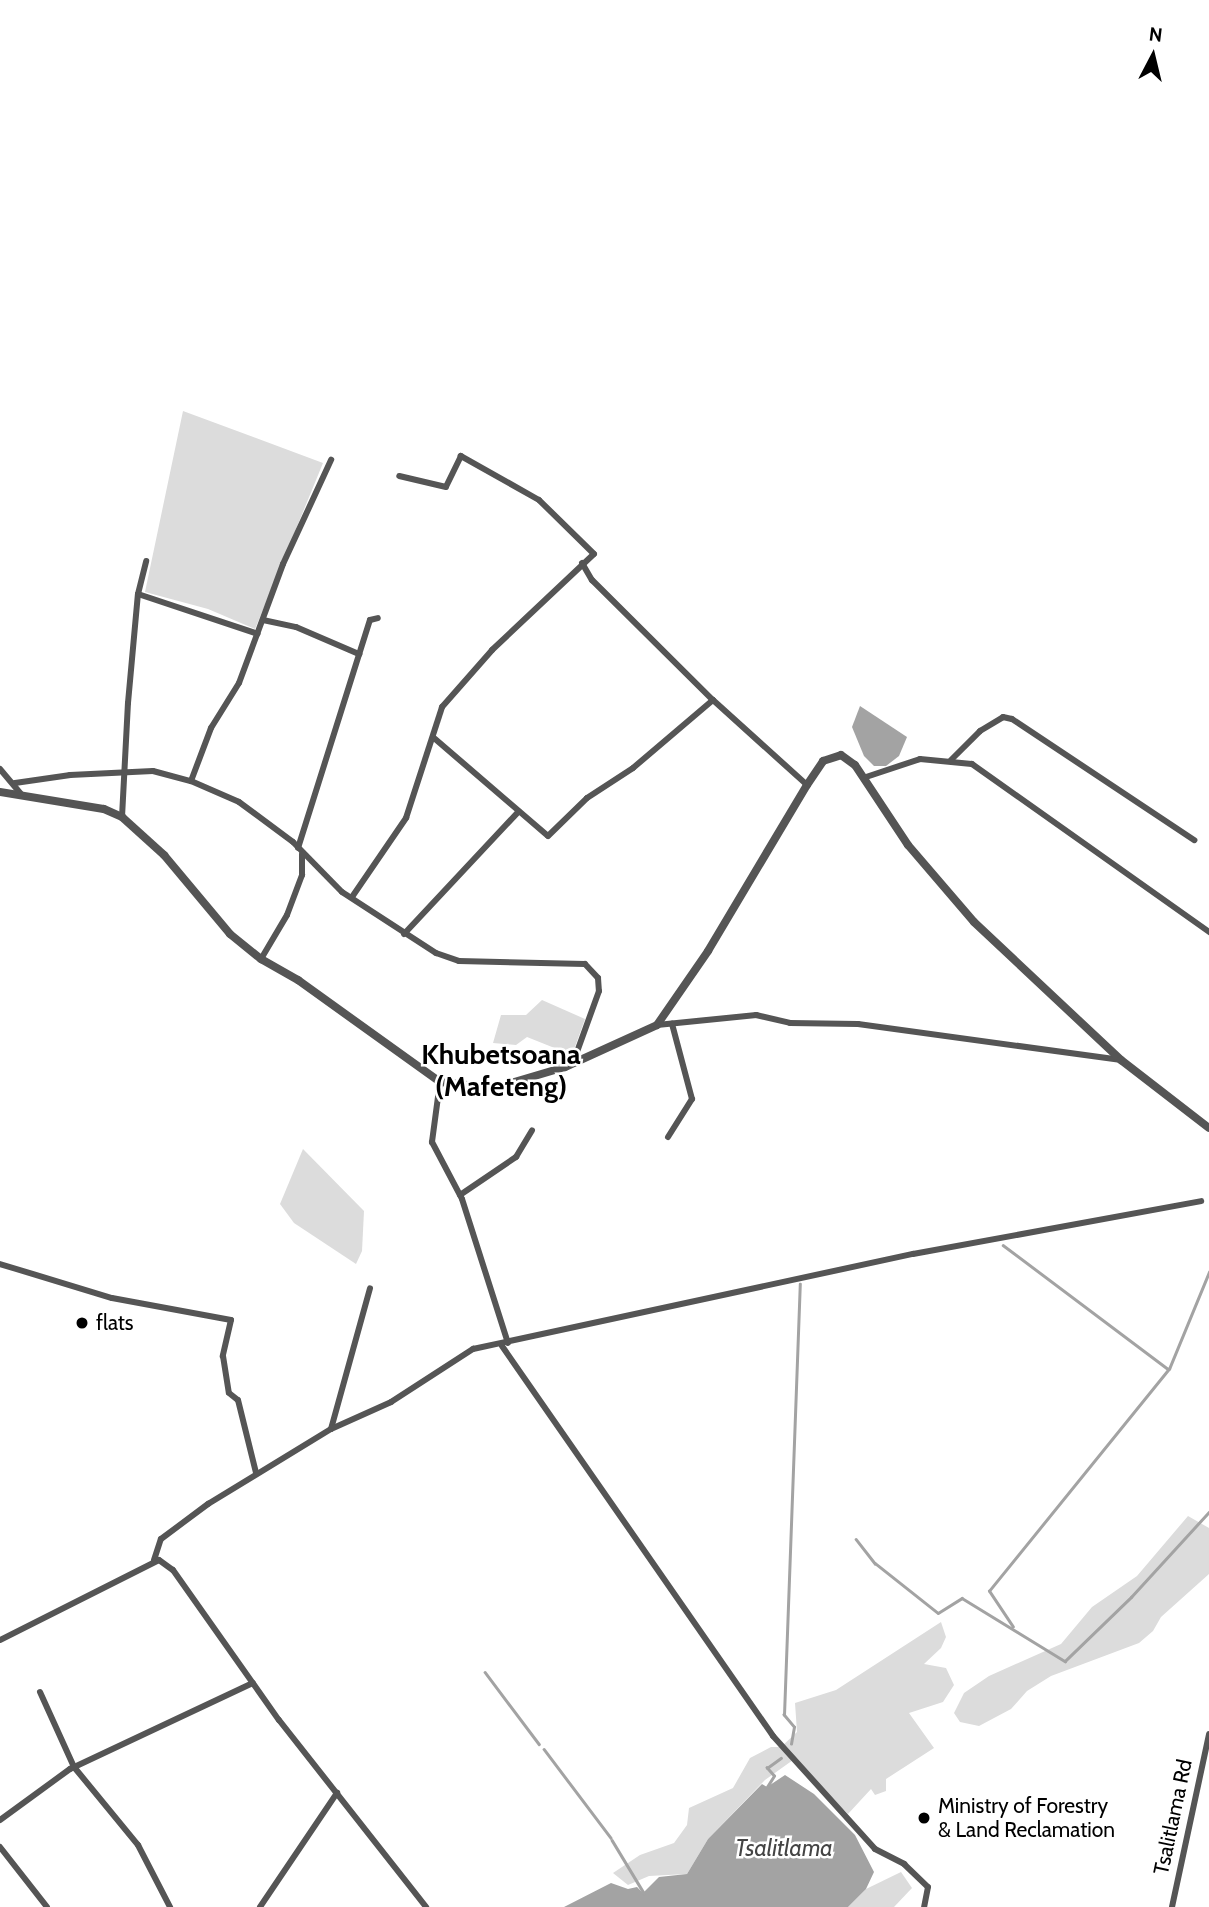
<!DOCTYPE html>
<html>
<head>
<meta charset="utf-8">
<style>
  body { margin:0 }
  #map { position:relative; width:1209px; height:1907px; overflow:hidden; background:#fff; font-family:Cabin,sans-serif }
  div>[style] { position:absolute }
  .green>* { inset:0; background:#dcdcdc }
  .water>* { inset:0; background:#a3a3a3 }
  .stream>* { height:2.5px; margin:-1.25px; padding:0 1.25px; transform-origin:1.25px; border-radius:1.25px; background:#a3a3a3 }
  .minor>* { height:6px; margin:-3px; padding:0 3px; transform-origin:3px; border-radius:3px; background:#555 }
  .tertiary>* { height:8px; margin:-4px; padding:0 4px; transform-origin:4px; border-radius:4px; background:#555 }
  .dots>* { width:19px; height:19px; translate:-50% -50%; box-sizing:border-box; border:4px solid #fff; border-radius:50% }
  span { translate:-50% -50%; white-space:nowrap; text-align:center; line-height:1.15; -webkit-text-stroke:5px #fff; paint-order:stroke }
  .poi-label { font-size:21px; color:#000 }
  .left { translate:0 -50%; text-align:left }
  .street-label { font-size:21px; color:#000 }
  .water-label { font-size:23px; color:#444; font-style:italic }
  .district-label { font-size:28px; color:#000; font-weight:700 }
  .north { position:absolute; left:1118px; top:21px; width:70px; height:70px; -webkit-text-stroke:5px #fff; paint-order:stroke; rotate:7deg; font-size:19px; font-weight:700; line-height:28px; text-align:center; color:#000 }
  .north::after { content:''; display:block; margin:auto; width:24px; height:32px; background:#000; clip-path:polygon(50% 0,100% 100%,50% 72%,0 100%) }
</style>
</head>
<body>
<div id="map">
  <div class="green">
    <i style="clip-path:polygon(183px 411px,323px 463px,255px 629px,208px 609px,145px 592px)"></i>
    <i style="clip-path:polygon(542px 1000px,585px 1019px,572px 1055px,527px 1037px,516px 1045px,493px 1043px,501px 1015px,526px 1015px)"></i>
    <i style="clip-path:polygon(303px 1149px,364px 1211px,362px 1251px,356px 1264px,294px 1223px,280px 1204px)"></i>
    <i style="clip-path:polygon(1188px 1516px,1209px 1528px,1209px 1574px,1161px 1617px,1153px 1631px,1139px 1643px,1051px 1676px,1027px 1691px,1011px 1709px,979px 1726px,960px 1722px,954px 1713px,964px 1693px,989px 1676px,1061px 1644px,1092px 1607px,1137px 1576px)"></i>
    <i style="clip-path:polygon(941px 1622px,946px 1637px,941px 1648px,924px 1664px,946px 1668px,954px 1685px,943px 1702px,909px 1713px,934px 1748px,886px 1779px,886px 1791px,875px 1795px,871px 1789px,848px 1814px,793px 1760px,765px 1780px,708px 1839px,687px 1874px,649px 1876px,628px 1885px,613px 1873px,640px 1855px,674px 1843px,687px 1825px,689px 1808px,733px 1788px,750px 1758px,771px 1747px,781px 1747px,797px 1732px,795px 1703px,836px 1690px)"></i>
    <i style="clip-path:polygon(901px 1872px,912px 1888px,894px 1907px,848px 1907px,866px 1889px)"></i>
  </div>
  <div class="water">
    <i style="clip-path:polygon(860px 706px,907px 737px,899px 756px,886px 766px,874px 766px,864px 756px,852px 727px)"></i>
    <i style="clip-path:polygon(785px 1775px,814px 1794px,855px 1835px,874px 1872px,866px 1889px,848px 1907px,564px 1907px,611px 1883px,628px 1889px,637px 1887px,643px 1893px,659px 1877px,687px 1874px,708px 1839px,762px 1784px,767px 1787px)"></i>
  </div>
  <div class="stream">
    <i style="left:1003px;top:1245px;width:206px;rotate:36.9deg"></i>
    <i style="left:856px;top:1539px;width:31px;rotate:52deg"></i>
    <i style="left:875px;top:1563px;width:80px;rotate:38.4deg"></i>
    <i style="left:938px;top:1613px;width:28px;rotate:-32deg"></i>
    <i style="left:962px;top:1598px;width:121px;rotate:31.5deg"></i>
    <i style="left:1065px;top:1661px;width:92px;rotate:-44.1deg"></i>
    <i style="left:1131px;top:1597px;width:115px;rotate:-47.5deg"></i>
    <i style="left:1013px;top:1627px;width:43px;rotate:-123.7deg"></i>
    <i style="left:989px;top:1591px;width:286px;rotate:-51deg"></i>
    <i style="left:1169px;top:1369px;width:105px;rotate:-67.6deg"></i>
    <i style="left:485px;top:1672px;width:90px;rotate:53.1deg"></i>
    <i style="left:791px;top:1744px;width:17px;rotate:-80deg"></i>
    <i style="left:794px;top:1727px;width:16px;rotate:-130deg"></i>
    <i style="left:784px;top:1715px;width:431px;rotate:-87.9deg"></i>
    <i style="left:544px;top:1749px;width:111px;rotate:53deg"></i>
    <i style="left:767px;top:1787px;width:13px;rotate:-58deg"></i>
    <i style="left:774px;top:1776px;width:11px;rotate:-131deg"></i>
    <i style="left:767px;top:1768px;width:17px;rotate:-36deg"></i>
    <i style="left:612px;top:1840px;width:62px;rotate:58.9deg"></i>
  </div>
  <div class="minor">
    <i style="left:582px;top:563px;width:20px;rotate:60deg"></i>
    <i style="left:592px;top:580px;width:170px;rotate:44.8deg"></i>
    <i style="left:713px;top:700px;width:127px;rotate:42.1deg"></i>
    <i style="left:138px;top:594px;width:126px;rotate:18.4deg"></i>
    <i style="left:263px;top:620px;width:34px;rotate:12deg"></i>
    <i style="left:296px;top:627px;width:69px;rotate:23.2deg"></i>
    <i style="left:434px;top:738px;width:150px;rotate:40.7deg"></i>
    <i style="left:548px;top:836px;width:54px;rotate:-44.3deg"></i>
    <i style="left:587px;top:798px;width:55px;rotate:-33.1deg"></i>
    <i style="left:633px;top:768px;width:105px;rotate:-40.4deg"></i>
    <i style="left:951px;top:760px;width:41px;rotate:-45deg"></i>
    <i style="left:980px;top:731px;width:27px;rotate:-31deg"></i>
    <i style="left:1003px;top:717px;width:9px;rotate:13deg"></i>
    <i style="left:1012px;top:719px;width:219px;rotate:33.6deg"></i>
    <i style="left:0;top:769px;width:34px;rotate:50deg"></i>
    <i style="left:863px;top:778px;width:60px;rotate:-18.4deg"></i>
    <i style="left:920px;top:759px;width:52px;rotate:5.5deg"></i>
    <i style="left:972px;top:764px;width:291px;rotate:35.3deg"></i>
    <i style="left:191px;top:781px;width:57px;rotate:-69.3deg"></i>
    <i style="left:211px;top:728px;width:53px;rotate:-58.1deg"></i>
    <i style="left:239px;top:683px;width:127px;rotate:-69.7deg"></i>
    <i style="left:283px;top:564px;width:115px;rotate:-65.2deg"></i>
    <i style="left:15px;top:783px;width:56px;rotate:-8.3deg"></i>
    <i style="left:70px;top:775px;width:83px;rotate:-2.8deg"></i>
    <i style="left:153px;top:771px;width:39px;rotate:15deg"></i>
    <i style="left:191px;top:781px;width:52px;rotate:23.6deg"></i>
    <i style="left:239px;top:802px;width:67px;rotate:36.5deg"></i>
    <i style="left:293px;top:842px;width:70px;rotate:45.6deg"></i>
    <i style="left:342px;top:892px;width:112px;rotate:33deg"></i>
    <i style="left:436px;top:953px;width:24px;rotate:19deg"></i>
    <i style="left:459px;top:961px;width:126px;rotate:1.4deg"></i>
    <i style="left:585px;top:964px;width:19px;rotate:47deg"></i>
    <i style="left:598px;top:978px;width:13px;rotate:86deg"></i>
    <i style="left:599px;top:991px;width:77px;rotate:109.9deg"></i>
    <i style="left:122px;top:817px;width:114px;rotate:-87deg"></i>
    <i style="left:128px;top:703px;width:109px;rotate:-84.8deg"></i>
    <i style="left:138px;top:594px;width:34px;rotate:-76deg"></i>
    <i style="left:298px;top:848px;width:239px;rotate:-72.5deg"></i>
    <i style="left:370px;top:620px;width:8px;rotate:-14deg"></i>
    <i style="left:352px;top:897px;width:96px;rotate:-55.6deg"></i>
    <i style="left:406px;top:818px;width:117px;rotate:-72deg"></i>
    <i style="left:442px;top:707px;width:76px;rotate:-48.7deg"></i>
    <i style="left:492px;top:650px;width:140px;rotate:-43.3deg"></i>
    <i style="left:594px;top:554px;width:77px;rotate:-135.5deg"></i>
    <i style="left:539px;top:500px;width:90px;rotate:-150.6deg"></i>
    <i style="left:461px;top:456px;width:34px;rotate:116deg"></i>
    <i style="left:446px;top:487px;width:48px;rotate:-166.8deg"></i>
    <i style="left:404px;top:934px;width:168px;rotate:-46.9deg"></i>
    <i style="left:261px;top:959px;width:51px;rotate:-59.4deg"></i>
    <i style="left:287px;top:915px;width:43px;rotate:-69.4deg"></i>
    <i style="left:302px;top:875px;width:21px;rotate:-90deg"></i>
    <i style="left:657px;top:1025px;width:100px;rotate:-5.8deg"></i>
    <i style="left:756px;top:1015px;width:35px;rotate:13deg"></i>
    <i style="left:790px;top:1023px;width:68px;rotate:0.8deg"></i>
    <i style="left:858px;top:1024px;width:264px;rotate:7.8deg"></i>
    <i style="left:440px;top:1082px;width:61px;rotate:97.6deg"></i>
    <i style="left:432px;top:1142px;width:64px;rotate:62.2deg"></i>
    <i style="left:462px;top:1199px;width:151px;rotate:72.3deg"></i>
    <i style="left:668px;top:1137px;width:45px;rotate:-57.7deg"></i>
    <i style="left:692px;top:1099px;width:78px;rotate:-104.9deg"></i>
    <i style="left:460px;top:1195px;width:68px;rotate:-34.2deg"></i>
    <i style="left:516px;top:1157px;width:31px;rotate:-59deg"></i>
    <i style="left:0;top:1264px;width:117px;rotate:16.9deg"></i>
    <i style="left:112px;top:1298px;width:121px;rotate:10.5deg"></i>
    <i style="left:231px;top:1320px;width:37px;rotate:103deg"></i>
    <i style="left:223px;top:1356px;width:37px;rotate:81deg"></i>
    <i style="left:229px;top:1393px;width:11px;rotate:38deg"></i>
    <i style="left:238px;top:1400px;width:75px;rotate:76.1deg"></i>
    <i style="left:502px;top:1346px;width:475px;rotate:55.2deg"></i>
    <i style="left:773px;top:1736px;width:152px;rotate:47.9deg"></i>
    <i style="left:875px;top:1849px;width:33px;rotate:27deg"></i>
    <i style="left:904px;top:1864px;width:33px;rotate:44deg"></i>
    <i style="left:928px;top:1887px;width:20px;rotate:101deg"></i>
    <i style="left:331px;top:1429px;width:146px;rotate:-74.5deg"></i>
    <i style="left:154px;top:1560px;width:22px;rotate:-72deg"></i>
    <i style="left:161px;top:1539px;width:59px;rotate:-36.7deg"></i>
    <i style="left:208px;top:1504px;width:144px;rotate:-31.4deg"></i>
    <i style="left:331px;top:1429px;width:66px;rotate:-24.2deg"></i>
    <i style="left:391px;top:1402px;width:98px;rotate:-32.9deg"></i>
    <i style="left:473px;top:1349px;width:450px;rotate:-12.2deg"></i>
    <i style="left:913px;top:1254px;width:293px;rotate:-10.4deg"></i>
    <i style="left:0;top:1640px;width:178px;rotate:-26.7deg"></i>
    <i style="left:159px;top:1560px;width:17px;rotate:36deg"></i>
    <i style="left:173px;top:1570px;width:184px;rotate:54.8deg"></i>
    <i style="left:279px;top:1720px;width:238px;rotate:51.8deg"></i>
    <i style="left:40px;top:1692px;width:82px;rotate:65.6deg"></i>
    <i style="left:74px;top:1767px;width:101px;rotate:50.6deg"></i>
    <i style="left:138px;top:1845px;width:70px;rotate:62.7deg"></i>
    <i style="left:0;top:1820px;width:87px;rotate:-36.1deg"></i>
    <i style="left:70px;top:1769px;width:202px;rotate:-25.2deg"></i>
    <i style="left:0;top:1847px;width:76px;rotate:51.9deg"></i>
    <i style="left:260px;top:1907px;width:138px;rotate:-56deg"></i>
    <i style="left:1172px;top:1907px;width:177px;rotate:-77.9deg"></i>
  </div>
  <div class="tertiary">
    <i style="left:0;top:792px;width:105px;rotate:9.3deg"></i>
    <i style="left:104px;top:809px;width:20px;rotate:24deg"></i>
    <i style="left:122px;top:817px;width:57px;rotate:42.1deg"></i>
    <i style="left:164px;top:855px;width:103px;rotate:50.1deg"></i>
    <i style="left:230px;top:934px;width:40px;rotate:39deg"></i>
    <i style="left:261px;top:959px;width:43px;rotate:29.6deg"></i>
    <i style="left:298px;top:980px;width:175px;rotate:35.7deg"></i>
    <i style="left:440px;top:1082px;width:54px;rotate:6.3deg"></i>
    <i style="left:494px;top:1088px;width:74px;rotate:-16.5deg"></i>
    <i style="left:565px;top:1067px;width:101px;rotate:-24.5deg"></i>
    <i style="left:657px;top:1025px;width:90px;rotate:-55.4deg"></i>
    <i style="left:708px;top:951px;width:193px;rotate:-59.2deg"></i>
    <i style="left:807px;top:785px;width:29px;rotate:-56deg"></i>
    <i style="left:823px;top:761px;width:19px;rotate:-18deg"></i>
    <i style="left:841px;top:755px;width:17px;rotate:36deg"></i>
    <i style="left:855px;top:765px;width:96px;rotate:56.5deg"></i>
    <i style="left:908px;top:845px;width:101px;rotate:49.4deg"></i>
    <i style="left:974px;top:922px;width:202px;rotate:43.2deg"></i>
    <i style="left:1121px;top:1060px;width:111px;rotate:37.7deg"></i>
  </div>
  <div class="dots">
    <i style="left:82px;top:1323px;background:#000"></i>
    <i style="left:924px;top:1818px;background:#000"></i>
  </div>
  <div class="poi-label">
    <span class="left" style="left:96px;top:1323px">flats</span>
    <span class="left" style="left:938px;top:1818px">Ministry of Forestry<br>&amp; Land Reclamation</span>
  </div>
  <div class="street-label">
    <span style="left:1173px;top:1817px;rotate:-78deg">Tsalitlama Rd</span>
  </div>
  <div class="water-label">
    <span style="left:784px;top:1848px">Tsalitlama</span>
  </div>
  <div class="district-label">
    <span style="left:501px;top:1070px">Khubetsoana<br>(Mafeteng)</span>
  </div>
  <div class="north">N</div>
</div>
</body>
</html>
